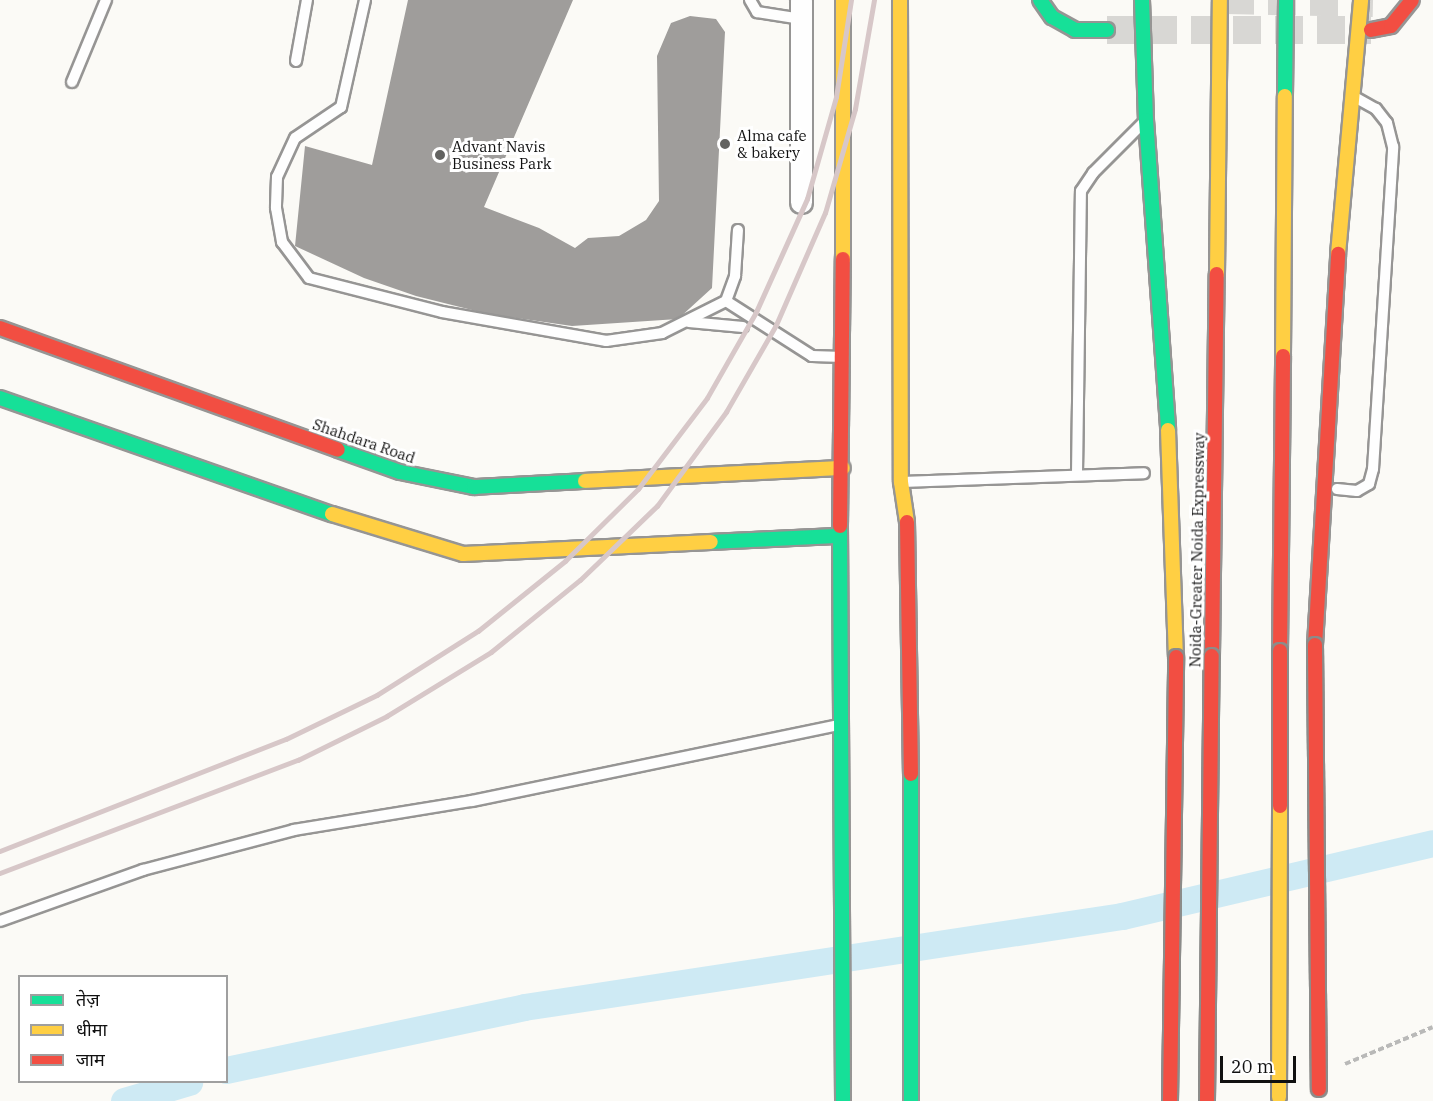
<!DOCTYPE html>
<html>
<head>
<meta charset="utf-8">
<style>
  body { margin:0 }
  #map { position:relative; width:1433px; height:1101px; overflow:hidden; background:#fbfaf6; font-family:"IBM Plex Serif","Noto Sans Devanagari",serif }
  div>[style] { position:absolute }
  .canal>* { height:27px; margin:-13.5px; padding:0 13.5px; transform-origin:13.5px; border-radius:13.5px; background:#ceeaf4 }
  .building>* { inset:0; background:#9f9d9b }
  .secondary-tunnel>* { height:28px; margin-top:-14px; transform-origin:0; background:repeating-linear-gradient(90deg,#d8d7d4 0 28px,transparent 0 42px) }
  .path>* { height:4px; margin-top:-2px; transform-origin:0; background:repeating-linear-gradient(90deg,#b9b9b8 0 6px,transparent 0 9px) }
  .roads { filter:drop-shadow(2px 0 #969594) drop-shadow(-2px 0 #969594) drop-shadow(0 2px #969594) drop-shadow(0 -2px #969594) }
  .lane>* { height:10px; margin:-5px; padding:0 5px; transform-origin:5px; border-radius:5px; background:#fefefe }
  .street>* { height:21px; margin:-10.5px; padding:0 10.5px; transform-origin:10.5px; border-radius:10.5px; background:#fefefe }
  .fast>* { height:14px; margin:-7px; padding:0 7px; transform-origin:7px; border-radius:7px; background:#16e098 }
  .slow>* { height:14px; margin:-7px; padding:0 7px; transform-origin:7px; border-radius:7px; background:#ffcf43 }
  .jam>* { height:14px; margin:-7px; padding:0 7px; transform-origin:7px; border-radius:7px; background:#f24e42 }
  .rail>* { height:4.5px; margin:-2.25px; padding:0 2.25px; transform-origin:2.25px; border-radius:2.25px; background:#d7c7c8 }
  .bridges { filter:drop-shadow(2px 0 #8c8c8a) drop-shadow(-2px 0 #8c8c8a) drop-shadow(0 2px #8c8c8a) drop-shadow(0 -2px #8c8c8a) }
  .slow-bridge>* { height:14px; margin:-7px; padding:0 7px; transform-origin:7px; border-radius:7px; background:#ffcf43 }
  .jam-bridge>* { height:14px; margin:-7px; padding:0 7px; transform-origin:7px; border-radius:7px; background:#f24e42 }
  .dots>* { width:16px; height:16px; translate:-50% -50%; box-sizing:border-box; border:3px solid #fff; border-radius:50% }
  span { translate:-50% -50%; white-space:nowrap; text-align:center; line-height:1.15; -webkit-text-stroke:6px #fff; paint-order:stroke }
  .poi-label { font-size:15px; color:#101010 }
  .left { translate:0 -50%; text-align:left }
  .street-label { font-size:15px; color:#101010 }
  .legend { position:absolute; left:18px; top:975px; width:210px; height:108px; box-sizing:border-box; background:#fff; border:2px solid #9f9f9f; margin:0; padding:8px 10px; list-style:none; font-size:18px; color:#101010 }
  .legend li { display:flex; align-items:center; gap:12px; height:30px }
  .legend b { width:30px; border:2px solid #9f9f9f }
  .scale { position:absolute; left:1220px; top:1056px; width:76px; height:27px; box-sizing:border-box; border:3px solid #101010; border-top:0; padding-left:8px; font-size:18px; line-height:21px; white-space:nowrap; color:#101010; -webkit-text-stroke:4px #fff; paint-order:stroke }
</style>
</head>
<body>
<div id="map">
  <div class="canal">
    <i style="left:226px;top:1070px;width:305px;rotate:-11.9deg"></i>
    <i style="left:524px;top:1007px;width:605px;rotate:-8.65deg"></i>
    <i style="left:1122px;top:916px;width:319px;rotate:-13.2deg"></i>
    <i style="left:124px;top:1101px;width:68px;rotate:-16.3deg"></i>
  </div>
  <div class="building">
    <i style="clip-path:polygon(408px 0,573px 0,484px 207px,539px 228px,575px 248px,588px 238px,619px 236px,646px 220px,659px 201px,657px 56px,671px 23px,690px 16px,716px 19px,725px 32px,712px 288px,678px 319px,572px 326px,488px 314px,416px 296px,364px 278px,295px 246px,305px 146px,372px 165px)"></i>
  </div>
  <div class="secondary-tunnel">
    <i style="left:1226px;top:0;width:147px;rotate:1.2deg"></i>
    <i style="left:1107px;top:30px;width:264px"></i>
  </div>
  <div class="path">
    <i style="left:1345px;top:1064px;width:95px;rotate:-22.8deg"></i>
  </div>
  <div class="roads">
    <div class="lane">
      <i style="left:365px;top:0;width:110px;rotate:102.6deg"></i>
      <i style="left:341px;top:107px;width:55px;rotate:146deg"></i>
      <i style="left:295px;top:138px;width:43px;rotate:114.8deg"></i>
      <i style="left:277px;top:177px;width:31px;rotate:92deg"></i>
      <i style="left:276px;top:208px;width:35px;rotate:80deg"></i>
      <i style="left:282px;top:242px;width:45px;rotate:53.1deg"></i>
      <i style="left:309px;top:278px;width:137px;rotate:14.3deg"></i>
      <i style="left:442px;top:312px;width:167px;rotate:10deg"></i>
      <i style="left:606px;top:341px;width:57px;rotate:-8.1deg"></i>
      <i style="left:662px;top:333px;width:72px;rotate:-26.6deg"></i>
      <i style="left:726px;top:301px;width:27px;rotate:-70deg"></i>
      <i style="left:735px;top:276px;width:46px;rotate:-86.3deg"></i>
      <i style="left:750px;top:0;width:14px;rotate:60deg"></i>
      <i style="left:757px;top:12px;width:45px;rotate:9deg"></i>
      <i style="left:296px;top:61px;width:62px;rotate:-79.8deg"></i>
      <i style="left:72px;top:82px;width:89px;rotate:-67.5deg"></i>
      <i style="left:726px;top:301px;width:102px;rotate:32.6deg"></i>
      <i style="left:812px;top:356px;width:31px;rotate:2deg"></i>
      <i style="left:689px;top:322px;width:54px;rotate:5.3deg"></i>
      <i style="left:1077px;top:473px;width:282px;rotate:-89.2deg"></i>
      <i style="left:1081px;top:191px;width:22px;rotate:-56deg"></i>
      <i style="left:1093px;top:173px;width:71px;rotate:-45deg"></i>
      <i style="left:902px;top:482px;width:242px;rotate:-2.1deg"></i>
      <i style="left:1337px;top:489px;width:20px;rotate:6deg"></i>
      <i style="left:1357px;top:491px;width:14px;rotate:-30deg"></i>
      <i style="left:1369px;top:484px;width:16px;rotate:-75deg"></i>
      <i style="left:1373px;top:469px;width:323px;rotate:-86.4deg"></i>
      <i style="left:1393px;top:147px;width:25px;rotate:-104deg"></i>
      <i style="left:1387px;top:123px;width:18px;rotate:-128deg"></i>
      <i style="left:1376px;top:109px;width:26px;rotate:-151deg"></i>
      <i style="left:0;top:921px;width:152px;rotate:-19.6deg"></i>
      <i style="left:143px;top:870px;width:156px;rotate:-14.8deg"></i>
      <i style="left:294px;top:830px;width:180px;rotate:-9.3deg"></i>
      <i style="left:472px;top:801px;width:375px;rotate:-11.7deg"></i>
    </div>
    <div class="street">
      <i style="left:801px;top:0;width:202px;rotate:90deg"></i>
    </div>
    <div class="fast">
      <i style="left:1040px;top:0;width:21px;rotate:55deg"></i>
      <i style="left:1052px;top:17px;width:26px;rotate:29deg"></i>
      <i style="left:1075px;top:30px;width:32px"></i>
      <i style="left:1142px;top:0;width:120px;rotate:88.1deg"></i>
      <i style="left:1146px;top:120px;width:311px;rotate:85.9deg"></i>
      <i style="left:1285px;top:96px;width:96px;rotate:-89.4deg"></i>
      <i style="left:0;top:398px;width:352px;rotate:19.3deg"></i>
      <i style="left:338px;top:450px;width:66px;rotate:19.5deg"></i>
      <i style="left:400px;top:472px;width:76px;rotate:11.5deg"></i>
      <i style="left:474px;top:487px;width:111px;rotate:-3.1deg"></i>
      <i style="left:840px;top:526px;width:575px;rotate:89.7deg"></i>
      <i style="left:711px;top:542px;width:129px;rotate:-2.7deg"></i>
      <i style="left:911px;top:774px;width:327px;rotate:90deg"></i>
    </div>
    <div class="slow">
      <i style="left:843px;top:0;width:259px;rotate:90deg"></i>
      <i style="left:900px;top:0;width:482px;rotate:89.9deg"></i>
      <i style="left:901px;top:482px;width:40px;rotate:81.5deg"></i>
      <i style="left:1338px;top:254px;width:255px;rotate:-84.8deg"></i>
      <i style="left:1217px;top:274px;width:274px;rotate:-89.4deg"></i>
      <i style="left:1283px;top:356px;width:260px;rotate:-89.6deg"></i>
      <i style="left:1168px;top:430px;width:227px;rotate:88deg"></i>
      <i style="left:585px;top:481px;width:258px;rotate:-2.9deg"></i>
      <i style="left:332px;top:514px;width:137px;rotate:17deg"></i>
      <i style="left:463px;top:554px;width:248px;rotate:-2.8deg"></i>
    </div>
    <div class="jam">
      <i style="left:1371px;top:30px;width:20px;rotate:-11deg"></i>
      <i style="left:1391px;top:26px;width:33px;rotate:-51deg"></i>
      <i style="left:0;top:328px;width:359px;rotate:19.8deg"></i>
      <i style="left:907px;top:522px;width:252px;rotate:89.1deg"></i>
      <i style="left:840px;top:526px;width:267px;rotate:-89.4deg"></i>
      <i style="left:1315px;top:645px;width:392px;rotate:-86.6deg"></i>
      <i style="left:1280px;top:651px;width:295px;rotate:-89.4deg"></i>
      <i style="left:1212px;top:656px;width:382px;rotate:-89.3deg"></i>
    </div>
  </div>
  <div class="rail">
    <i style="left:0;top:851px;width:307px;rotate:-21.4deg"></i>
    <i style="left:286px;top:739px;width:101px;rotate:-25.8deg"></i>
    <i style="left:377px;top:695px;width:120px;rotate:-32.4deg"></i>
    <i style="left:478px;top:631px;width:112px;rotate:-38.8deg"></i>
    <i style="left:565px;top:561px;width:103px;rotate:-44.6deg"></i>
    <i style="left:638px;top:489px;width:114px;rotate:-52.8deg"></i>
    <i style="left:707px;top:398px;width:99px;rotate:-60.3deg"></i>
    <i style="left:756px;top:312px;width:124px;rotate:-65.7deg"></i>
    <i style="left:807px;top:199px;width:106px;rotate:-74.1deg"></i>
    <i style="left:836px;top:97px;width:98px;rotate:-81.2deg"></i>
    <i style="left:0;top:873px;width:319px;rotate:-20.8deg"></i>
    <i style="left:298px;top:760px;width:99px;rotate:-26.3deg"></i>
    <i style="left:387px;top:716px;width:122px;rotate:-31.6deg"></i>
    <i style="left:491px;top:652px;width:114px;rotate:-39deg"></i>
    <i style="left:580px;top:580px;width:107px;rotate:-43.9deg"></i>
    <i style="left:657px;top:506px;width:117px;rotate:-53.7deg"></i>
    <i style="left:726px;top:412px;width:100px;rotate:-60.1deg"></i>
    <i style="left:776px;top:325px;width:122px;rotate:-66.4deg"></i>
    <i style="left:825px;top:213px;width:108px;rotate:-73.9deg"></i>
    <i style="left:855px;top:109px;width:111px;rotate:-80.1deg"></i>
  </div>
  <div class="bridges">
    <div class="slow-bridge">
      <i style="left:1279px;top:1097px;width:291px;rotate:-89.8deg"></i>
    </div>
    <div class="jam-bridge">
      <i style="left:1315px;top:645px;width:444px;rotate:89.5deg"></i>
      <i style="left:1280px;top:806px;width:155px;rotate:-90deg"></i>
      <i style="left:1170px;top:1101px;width:444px;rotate:-89.2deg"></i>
      <i style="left:1207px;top:1101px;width:445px;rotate:-89.4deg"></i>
    </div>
  </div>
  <div class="dots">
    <i style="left:725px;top:144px;background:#626260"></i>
    <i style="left:440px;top:155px;background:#626260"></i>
  </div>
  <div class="poi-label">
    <span class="left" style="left:737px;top:144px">Alma cafe<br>&amp; bakery</span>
    <span class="left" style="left:452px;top:155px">Advant Navis<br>Business Park</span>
  </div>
  <div class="street-label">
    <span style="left:364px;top:441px;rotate:19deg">Shahdara Road</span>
    <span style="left:1197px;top:550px;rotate:-89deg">Noida-Greater Noida Expressway</span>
  </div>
  <ul class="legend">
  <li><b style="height:8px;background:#16e098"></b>तेज़</li>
  <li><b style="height:8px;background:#ffcf43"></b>धीमा</li>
  <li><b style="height:8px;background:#f24e42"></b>जाम</li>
  </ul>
  <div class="scale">20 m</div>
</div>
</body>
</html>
